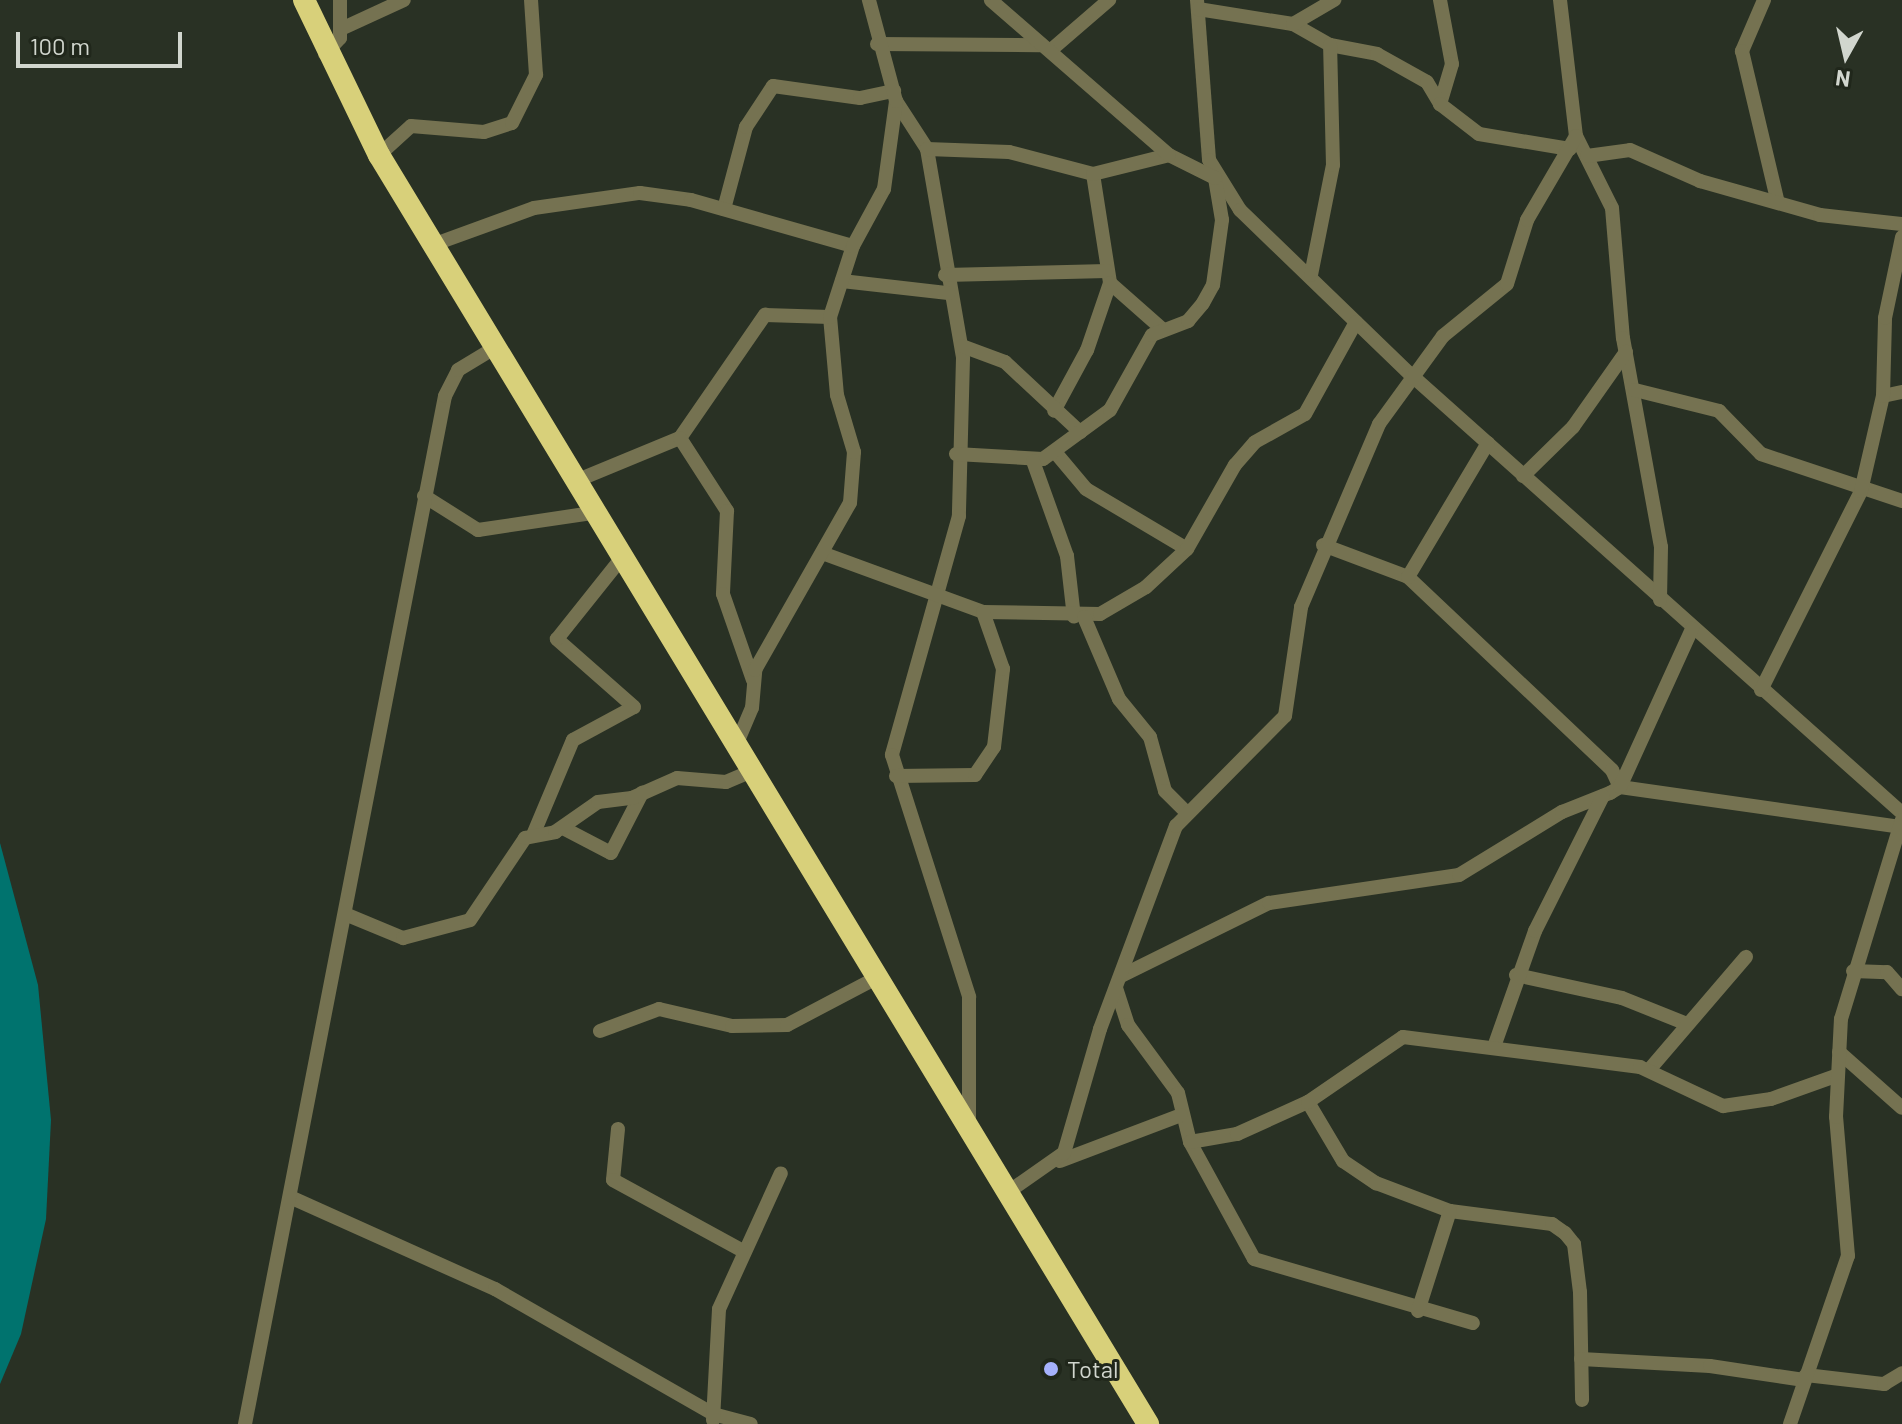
<!DOCTYPE html>
<html>
<head>
<meta charset="utf-8">
<style>
  body { margin:0 }
  #map { position:relative; width:1902px; height:1424px; overflow:hidden; background:#293124; font-family:Barlow,sans-serif }
  div>[style] { position:absolute }
  .water>* { inset:0; background:#00736e }
  .minor>* { height:14px; margin:-7px; padding:0 7px; transform-origin:7px; border-radius:7px; background:#757251 }
  .highway>* { height:22px; margin:-11px; padding:0 11px; transform-origin:11px; border-radius:11px; background:#d8d07a }
  .dots>* { width:22px; height:22px; translate:-50% -50%; box-sizing:border-box; border:4px solid #20271b; border-radius:50% }
  span { translate:-50% -50%; white-space:nowrap; text-align:center; line-height:1.15; -webkit-text-stroke:6px #20271b; paint-order:stroke }
  .poi-label { font-size:24px; color:#d1d6ce }
  .left { translate:0 -50%; text-align:left }
  .north { position:absolute; left:1806px; top:16px; width:80px; height:80px; -webkit-text-stroke:6px #20271b; paint-order:stroke; rotate:188deg; font-size:22px; font-weight:700; line-height:32px; text-align:center; color:#d1d6ce }
  .north::after { content:''; display:block; margin:auto; width:28px; height:36px; background:#d1d6ce; clip-path:polygon(50% 0,100% 100%,50% 72%,0 100%) }
  .scale { position:absolute; left:16px; top:32px; width:166px; height:36px; box-sizing:border-box; border:4px solid #d1d6ce; border-top:0; padding-left:10px; font-size:24px; line-height:28px; white-space:nowrap; color:#d1d6ce; -webkit-text-stroke:6px #20271b; paint-order:stroke }
</style>
</head>
<body>
<div id="map">
  <div class="water">
    <i style="clip-path:polygon(0 843px,38px 985px,51px 1120px,46px 1219px,21px 1334px,0 1384px)"></i>
  </div>
  <div class="minor">
    <i style="left:1197px;top:0;width:160px;rotate:85.7deg"></i>
    <i style="left:1209px;top:160px;width:59px;rotate:58.2deg"></i>
    <i style="left:1240px;top:210px;width:235px;rotate:44deg"></i>
    <i style="left:1409px;top:373px;width:661px;rotate:41.75deg"></i>
    <i style="left:1440px;top:0;width:65px;rotate:79.4deg"></i>
    <i style="left:1452px;top:64px;width:42px;rotate:106.7deg"></i>
    <i style="left:1560px;top:0;width:137px;rotate:83.3deg"></i>
    <i style="left:1576px;top:136px;width:80px;rotate:63.4deg"></i>
    <i style="left:1612px;top:208px;width:130px;rotate:85.2deg"></i>
    <i style="left:1623px;top:338px;width:212px;rotate:79.7deg"></i>
    <i style="left:1661px;top:547px;width:53px;rotate:91.1deg"></i>
    <i style="left:1764px;top:0;width:56px;rotate:113.3deg"></i>
    <i style="left:1742px;top:51px;width:152px;rotate:76.7deg"></i>
    <i style="left:1198px;top:9px;width:96px;rotate:9deg"></i>
    <i style="left:1293px;top:24px;width:43px;rotate:29.6deg"></i>
    <i style="left:1330px;top:45px;width:48px;rotate:10.8deg"></i>
    <i style="left:1377px;top:54px;width:57px;rotate:29.2deg"></i>
    <i style="left:1427px;top:82px;width:26px;rotate:59deg"></i>
    <i style="left:1440px;top:104px;width:49px;rotate:37.6deg"></i>
    <i style="left:1479px;top:134px;width:92px;rotate:9.4deg"></i>
    <i style="left:1293px;top:24px;width:48px;rotate:-30.3deg"></i>
    <i style="left:341px;top:29px;width:69px;rotate:-24.7deg"></i>
    <i style="left:877px;top:44px;width:163px;rotate:0.4deg"></i>
    <i style="left:1051px;top:50px;width:77px;rotate:-40.8deg"></i>
    <i style="left:325px;top:54px;width:22px;rotate:-47deg"></i>
    <i style="left:340px;top:38px;width:38px;rotate:-90deg"></i>
    <i style="left:896px;top:101px;width:57px;rotate:57.1deg"></i>
    <i style="left:927px;top:149px;width:212px;rotate:80.2deg"></i>
    <i style="left:963px;top:358px;width:158px;rotate:91.5deg"></i>
    <i style="left:959px;top:516px;width:248px;rotate:105.7deg"></i>
    <i style="left:892px;top:755px;width:254px;rotate:72.3deg"></i>
    <i style="left:969px;top:997px;width:128px;rotate:90deg"></i>
    <i style="left:927px;top:149px;width:82px;rotate:2.1deg"></i>
    <i style="left:1009px;top:152px;width:87px;rotate:14.7deg"></i>
    <i style="left:1093px;top:174px;width:110px;rotate:81.1deg"></i>
    <i style="left:1110px;top:283px;width:71px;rotate:108.9deg"></i>
    <i style="left:1087px;top:350px;width:69px;rotate:118.4deg"></i>
    <i style="left:379px;top:155px;width:43px;rotate:-42.2deg"></i>
    <i style="left:411px;top:126px;width:73px;rotate:4.7deg"></i>
    <i style="left:484px;top:132px;width:29px;rotate:-18deg"></i>
    <i style="left:512px;top:123px;width:54px;rotate:-63.4deg"></i>
    <i style="left:536px;top:75px;width:75px;rotate:-93.8deg"></i>
    <i style="left:1587px;top:156px;width:43px;rotate:-7.9deg"></i>
    <i style="left:1630px;top:150px;width:77px;rotate:23.9deg"></i>
    <i style="left:1700px;top:181px;width:125px;rotate:15.8deg"></i>
    <i style="left:1820px;top:215px;width:82px;rotate:6.3deg"></i>
    <i style="left:1093px;top:174px;width:78px;rotate:-14deg"></i>
    <i style="left:724px;top:209px;width:85px;rotate:-75deg"></i>
    <i style="left:746px;top:127px;width:49px;rotate:-56.6deg"></i>
    <i style="left:773px;top:86px;width:88px;rotate:7.9deg"></i>
    <i style="left:860px;top:98px;width:35px;rotate:-12deg"></i>
    <i style="left:435px;top:244px;width:105px;rotate:-20deg"></i>
    <i style="left:534px;top:208px;width:107px;rotate:-8.1deg"></i>
    <i style="left:640px;top:193px;width:51px;rotate:7.8deg"></i>
    <i style="left:691px;top:200px;width:168px;rotate:15.9deg"></i>
    <i style="left:945px;top:275px;width:162px;rotate:-1.4deg"></i>
    <i style="left:1311px;top:275px;width:112px;rotate:-78.7deg"></i>
    <i style="left:1333px;top:165px;width:120px;rotate:-91.4deg"></i>
    <i style="left:842px;top:281px;width:107px;rotate:6.5deg"></i>
    <i style="left:1110px;top:283px;width:68px;rotate:41.4deg"></i>
    <i style="left:962px;top:346px;width:46px;rotate:20.4deg"></i>
    <i style="left:1005px;top:362px;width:103px;rotate:43deg"></i>
    <i style="left:1635px;top:390px;width:87px;rotate:14deg"></i>
    <i style="left:1719px;top:411px;width:60px;rotate:45.7deg"></i>
    <i style="left:1761px;top:454px;width:149px;rotate:18.4deg"></i>
    <i style="left:1883px;top:396px;width:19px;rotate:-12deg"></i>
    <i style="left:680px;top:438px;width:150px;rotate:-55.4deg"></i>
    <i style="left:765px;top:315px;width:65px;rotate:1.8deg"></i>
    <i style="left:1055px;top:452px;width:48px;rotate:50deg"></i>
    <i style="left:1086px;top:489px;width:117px;rotate:30.7deg"></i>
    <i style="left:956px;top:454px;width:87px;rotate:3.3deg"></i>
    <i style="left:1043px;top:459px;width:83px;rotate:-36.2deg"></i>
    <i style="left:1110px;top:410px;width:86px;rotate:-60.8deg"></i>
    <i style="left:1152px;top:335px;width:39px;rotate:-21deg"></i>
    <i style="left:1188px;top:321px;width:23px;rotate:-50deg"></i>
    <i style="left:1203px;top:303px;width:21px;rotate:-61deg"></i>
    <i style="left:1213px;top:285px;width:66px;rotate:-82.1deg"></i>
    <i style="left:1222px;top:220px;width:43px;rotate:-99.5deg"></i>
    <i style="left:1215px;top:178px;width:51px;rotate:-153.4deg"></i>
    <i style="left:1169px;top:155px;width:236px;rotate:-139deg"></i>
    <i style="left:1033px;top:461px;width:101px;rotate:70.3deg"></i>
    <i style="left:1067px;top:556px;width:61px;rotate:83.5deg"></i>
    <i style="left:1523px;top:476px;width:70px;rotate:-44.4deg"></i>
    <i style="left:1573px;top:427px;width:92px;rotate:-54.8deg"></i>
    <i style="left:578px;top:480px;width:110px;rotate:-22.4deg"></i>
    <i style="left:680px;top:438px;width:87px;rotate:57.2deg"></i>
    <i style="left:727px;top:511px;width:83px;rotate:92.8deg"></i>
    <i style="left:723px;top:594px;width:91px;rotate:70.8deg"></i>
    <i style="left:424px;top:496px;width:64px;rotate:32.2deg"></i>
    <i style="left:478px;top:530px;width:122px;rotate:-8.5deg"></i>
    <i style="left:1323px;top:545px;width:91px;rotate:20.6deg"></i>
    <i style="left:1408px;top:577px;width:281px;rotate:43.4deg"></i>
    <i style="left:1612px;top:770px;width:19px;rotate:65deg"></i>
    <i style="left:822px;top:553px;width:171px;rotate:20.1deg"></i>
    <i style="left:983px;top:612px;width:117px;rotate:1deg"></i>
    <i style="left:1100px;top:614px;width:53px;rotate:-30.4deg"></i>
    <i style="left:1146px;top:587px;width:56px;rotate:-42.8deg"></i>
    <i style="left:1187px;top:549px;width:97px;rotate:-60.3deg"></i>
    <i style="left:1235px;top:465px;width:30px;rotate:-49deg"></i>
    <i style="left:1255px;top:442px;width:57px;rotate:-29.2deg"></i>
    <i style="left:1305px;top:414px;width:105px;rotate:-61deg"></i>
    <i style="left:1408px;top:577px;width:156px;rotate:-59.2deg"></i>
    <i style="left:1084px;top:617px;width:89px;rotate:66.9deg"></i>
    <i style="left:1119px;top:699px;width:49px;rotate:50.8deg"></i>
    <i style="left:1150px;top:737px;width:56px;rotate:74.5deg"></i>
    <i style="left:1165px;top:791px;width:31px;rotate:45deg"></i>
    <i style="left:1761px;top:690px;width:223px;rotate:-63.3deg"></i>
    <i style="left:1861px;top:491px;width:98px;rotate:-77deg"></i>
    <i style="left:1883px;top:396px;width:78px;rotate:-88.5deg"></i>
    <i style="left:1885px;top:318px;width:83px;rotate:-78.1deg"></i>
    <i style="left:737px;top:743px;width:38px;rotate:-67deg"></i>
    <i style="left:752px;top:708px;width:38px;rotate:-85deg"></i>
    <i style="left:755px;top:670px;width:192px;rotate:-60.4deg"></i>
    <i style="left:850px;top:503px;width:51px;rotate:-85.5deg"></i>
    <i style="left:854px;top:452px;width:59px;rotate:-106.6deg"></i>
    <i style="left:837px;top:395px;width:78px;rotate:-95.1deg"></i>
    <i style="left:830px;top:317px;width:75px;rotate:-72.1deg"></i>
    <i style="left:853px;top:246px;width:65px;rotate:-61.5deg"></i>
    <i style="left:884px;top:189px;width:89px;rotate:-82.2deg"></i>
    <i style="left:896px;top:101px;width:105px;rotate:-105deg"></i>
    <i style="left:896px;top:776px;width:79px;rotate:-0.7deg"></i>
    <i style="left:975px;top:775px;width:34px;rotate:-56deg"></i>
    <i style="left:994px;top:747px;width:79px;rotate:-83.4deg"></i>
    <i style="left:1003px;top:669px;width:60px;rotate:-109.3deg"></i>
    <i style="left:1620px;top:787px;width:283px;rotate:8.1deg"></i>
    <i style="left:563px;top:828px;width:54px;rotate:27.5deg"></i>
    <i style="left:611px;top:853px;width:68px;rotate:-62.7deg"></i>
    <i style="left:533px;top:835px;width:103px;rotate:-67.2deg"></i>
    <i style="left:573px;top:740px;width:69px;rotate:-28.4deg"></i>
    <i style="left:634px;top:707px;width:103px;rotate:-138.6deg"></i>
    <i style="left:557px;top:639px;width:107px;rotate:-51.4deg"></i>
    <i style="left:345px;top:914px;width:63px;rotate:22.5deg"></i>
    <i style="left:403px;top:938px;width:69px;rotate:-15deg"></i>
    <i style="left:470px;top:920px;width:99px;rotate:-56.1deg"></i>
    <i style="left:525px;top:838px;width:31px;rotate:-11deg"></i>
    <i style="left:555px;top:832px;width:52px;rotate:-34.9deg"></i>
    <i style="left:598px;top:802px;width:34px;rotate:-7deg"></i>
    <i style="left:632px;top:798px;width:49px;rotate:-24deg"></i>
    <i style="left:677px;top:778px;width:49px;rotate:4.7deg"></i>
    <i style="left:726px;top:782px;width:30px;rotate:-23deg"></i>
    <i style="left:1853px;top:971px;width:34px;rotate:2deg"></i>
    <i style="left:1887px;top:972px;width:23px;rotate:49deg"></i>
    <i style="left:1516px;top:975px;width:108px;rotate:12.2deg"></i>
    <i style="left:1622px;top:998px;width:70px;rotate:21.8deg"></i>
    <i style="left:1121px;top:976px;width:165px;rotate:-26.3deg"></i>
    <i style="left:1269px;top:903px;width:192px;rotate:-8.4deg"></i>
    <i style="left:1459px;top:875px;width:121px;rotate:-31.5deg"></i>
    <i style="left:1562px;top:812px;width:52px;rotate:-21.6deg"></i>
    <i style="left:1610px;top:793px;width:12px;rotate:-31deg"></i>
    <i style="left:1620px;top:787px;width:174px;rotate:-65.5deg"></i>
    <i style="left:1116px;top:988px;width:39px;rotate:72deg"></i>
    <i style="left:1128px;top:1025px;width:84px;rotate:53.7deg"></i>
    <i style="left:1178px;top:1093px;width:50px;rotate:76.2deg"></i>
    <i style="left:1190px;top:1142px;width:133px;rotate:61.3deg"></i>
    <i style="left:1254px;top:1259px;width:228px;rotate:16.3deg"></i>
    <i style="left:600px;top:1031px;width:63px;rotate:-20.4deg"></i>
    <i style="left:659px;top:1009px;width:75px;rotate:13.1deg"></i>
    <i style="left:732px;top:1026px;width:55px;rotate:-1deg"></i>
    <i style="left:787px;top:1025px;width:103px;rotate:-27.8deg"></i>
    <i style="left:1495px;top:1044px;width:120px;rotate:-70.5deg"></i>
    <i style="left:1535px;top:931px;width:151px;rotate:-63.3deg"></i>
    <i style="left:1839px;top:1052px;width:84px;rotate:41.6deg"></i>
    <i style="left:1649px;top:1070px;width:149px;rotate:-49.4deg"></i>
    <i style="left:1308px;top:1102px;width:69px;rotate:59.3deg"></i>
    <i style="left:1343px;top:1161px;width:40px;rotate:34deg"></i>
    <i style="left:1376px;top:1183px;width:79px;rotate:20.7deg"></i>
    <i style="left:1450px;top:1211px;width:103px;rotate:7.3deg"></i>
    <i style="left:1552px;top:1224px;width:16px;rotate:35deg"></i>
    <i style="left:1565px;top:1233px;width:14px;rotate:51deg"></i>
    <i style="left:1574px;top:1244px;width:48px;rotate:82.9deg"></i>
    <i style="left:1580px;top:1292px;width:108px;rotate:88.9deg"></i>
    <i style="left:618px;top:1129px;width:51px;rotate:95.6deg"></i>
    <i style="left:613px;top:1180px;width:150px;rotate:28.6deg"></i>
    <i style="left:1190px;top:1142px;width:48px;rotate:-9.7deg"></i>
    <i style="left:1237px;top:1134px;width:78px;rotate:-24.3deg"></i>
    <i style="left:1308px;top:1102px;width:115px;rotate:-34.4deg"></i>
    <i style="left:1403px;top:1037px;width:239px;rotate:7.2deg"></i>
    <i style="left:1640px;top:1067px;width:92px;rotate:25.2deg"></i>
    <i style="left:1723px;top:1106px;width:49px;rotate:-8.3deg"></i>
    <i style="left:1771px;top:1099px;width:71px;rotate:-19.7deg"></i>
    <i style="left:1060px;top:1161px;width:129px;rotate:-20.8deg"></i>
    <i style="left:1008px;top:1192px;width:68px;rotate:-34.9deg"></i>
    <i style="left:1064px;top:1153px;width:129px;rotate:-73.8deg"></i>
    <i style="left:1100px;top:1029px;width:217px;rotate:-69.5deg"></i>
    <i style="left:1176px;top:826px;width:155px;rotate:-45.3deg"></i>
    <i style="left:1285px;top:716px;width:110px;rotate:-81.6deg"></i>
    <i style="left:1301px;top:607px;width:199px;rotate:-66.9deg"></i>
    <i style="left:1379px;top:424px;width:109px;rotate:-54deg"></i>
    <i style="left:1443px;top:336px;width:82px;rotate:-39.1deg"></i>
    <i style="left:1507px;top:284px;width:67px;rotate:-72.6deg"></i>
    <i style="left:1527px;top:220px;width:97px;rotate:-59.7deg"></i>
    <i style="left:290px;top:1197px;width:225px;rotate:24.2deg"></i>
    <i style="left:495px;top:1289px;width:251px;rotate:29.8deg"></i>
    <i style="left:713px;top:1414px;width:39px;rotate:15deg"></i>
    <i style="left:1418px;top:1311px;width:105px;rotate:-72.3deg"></i>
    <i style="left:1581px;top:1359px;width:129px;rotate:3.1deg"></i>
    <i style="left:1710px;top:1366px;width:95px;rotate:8.5deg"></i>
    <i style="left:1806px;top:1375px;width:79px;rotate:6.6deg"></i>
    <i style="left:1884px;top:1384px;width:21px;rotate:-31deg"></i>
    <i style="left:713px;top:1420px;width:111px;rotate:-86.9deg"></i>
    <i style="left:719px;top:1309px;width:149px;rotate:-65.5deg"></i>
    <i style="left:245px;top:1424px;width:1047px;rotate:-78.99deg"></i>
    <i style="left:445px;top:396px;width:29px;rotate:-63deg"></i>
    <i style="left:458px;top:370px;width:44px;rotate:-31.2deg"></i>
    <i style="left:1790px;top:1424px;width:178px;rotate:-71deg"></i>
    <i style="left:1848px;top:1256px;width:140px;rotate:-94.9deg"></i>
    <i style="left:1836px;top:1117px;width:98px;rotate:-87.1deg"></i>
    <i style="left:1841px;top:1019px;width:208px;rotate:-73deg"></i>
  </div>
  <div class="highway">
    <i style="left:304px;top:0;width:172px;rotate:64.2deg"></i>
    <i style="left:379px;top:155px;width:1484px;rotate:58.78deg"></i>
  </div>
  <div class="dots">
    <i style="left:1051px;top:1369px;background:#a5b1fc"></i>
  </div>
  <div class="poi-label">
    <span class="left" style="left:1067px;top:1369px">Total</span>
  </div>
  <div class="north">N</div>
  <div class="scale">100 m</div>
</div>
</body>
</html>
